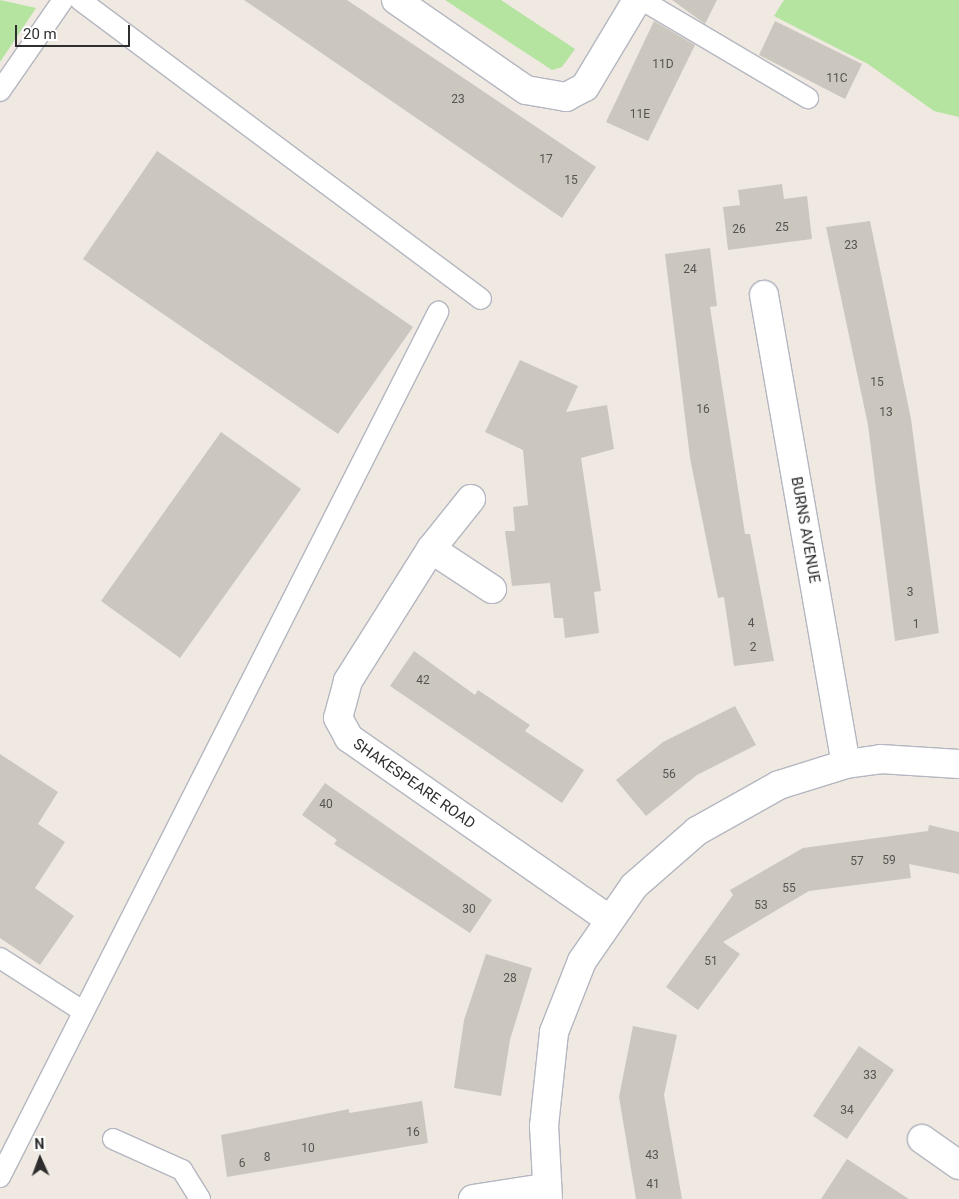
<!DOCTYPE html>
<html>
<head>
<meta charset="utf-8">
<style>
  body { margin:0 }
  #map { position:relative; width:959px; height:1199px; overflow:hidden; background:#efe9e1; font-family:Roboto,sans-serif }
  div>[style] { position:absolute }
  .green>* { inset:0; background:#b4e49f }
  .building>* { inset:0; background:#cbc7bf }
  .roads { filter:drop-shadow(1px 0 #b4b6c1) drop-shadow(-1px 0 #b4b6c1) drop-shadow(0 1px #b4b6c1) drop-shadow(0 -1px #b4b6c1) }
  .service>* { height:20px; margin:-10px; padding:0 10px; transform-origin:10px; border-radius:10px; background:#fff }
  .minor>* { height:28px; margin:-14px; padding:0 14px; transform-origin:14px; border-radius:14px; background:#fff }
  span { translate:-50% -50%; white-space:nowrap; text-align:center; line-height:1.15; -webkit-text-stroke:4.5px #fff; paint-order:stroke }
  .number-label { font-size:12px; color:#555452 }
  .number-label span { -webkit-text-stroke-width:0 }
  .street-label { font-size:15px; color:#2e2e2e }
  .north { position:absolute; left:15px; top:1134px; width:50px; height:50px; -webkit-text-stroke:4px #fff; paint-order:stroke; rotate:358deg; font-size:14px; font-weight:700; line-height:20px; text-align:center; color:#2e2e2e }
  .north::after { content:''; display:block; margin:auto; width:18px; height:22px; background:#2e2e2e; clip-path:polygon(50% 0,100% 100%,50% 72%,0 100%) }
  .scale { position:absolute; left:15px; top:25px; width:115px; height:22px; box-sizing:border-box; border:2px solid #2e2e2e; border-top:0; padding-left:6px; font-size:15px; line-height:18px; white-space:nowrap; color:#2e2e2e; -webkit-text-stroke:4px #fff; paint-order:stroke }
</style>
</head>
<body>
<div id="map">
  <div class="green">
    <i style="clip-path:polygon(0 0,36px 8px,0 62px)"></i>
    <i style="clip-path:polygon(445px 0,501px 0,575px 49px,562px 67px,552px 70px)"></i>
    <i style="clip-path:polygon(784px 0,959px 0,959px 117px,934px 111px,868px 64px,774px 16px)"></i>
  </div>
  <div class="building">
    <i style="clip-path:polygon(244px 0,347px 0,596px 167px,562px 218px)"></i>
    <i style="clip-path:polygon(672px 0,717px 0,705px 24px)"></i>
    <i style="clip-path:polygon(654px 21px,695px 45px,648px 141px,606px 122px)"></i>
    <i style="clip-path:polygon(775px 21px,862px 64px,845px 99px,759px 55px)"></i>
    <i style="clip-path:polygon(157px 151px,413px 327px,338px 434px,83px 259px)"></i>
    <i style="clip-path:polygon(782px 184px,784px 199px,807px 196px,812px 239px,728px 250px,723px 207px,740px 205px,738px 190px)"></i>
    <i style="clip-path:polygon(870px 221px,911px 419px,939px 633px,895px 641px,868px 425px,826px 227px)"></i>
    <i style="clip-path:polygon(710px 248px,717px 306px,710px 307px,723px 392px,745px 534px,750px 534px,774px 661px,734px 666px,724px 597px,718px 598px,690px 458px,665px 254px)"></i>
    <i style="clip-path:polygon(520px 360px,578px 386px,566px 412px,607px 405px,614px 449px,581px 458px,601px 591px,594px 592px,599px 633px,565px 638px,563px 618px,554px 618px,550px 583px,512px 586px,505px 531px,515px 531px,513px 507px,528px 505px,523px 450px,485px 432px)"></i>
    <i style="clip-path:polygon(221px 432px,301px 489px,180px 658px,101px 601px)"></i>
    <i style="clip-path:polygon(414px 651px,475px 695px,478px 690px,530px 725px,525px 731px,584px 770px,562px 803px,390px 686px)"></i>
    <i style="clip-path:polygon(735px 706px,756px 745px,697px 775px,646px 816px,616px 780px,663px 742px)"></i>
    <i style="clip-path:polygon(0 754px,58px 792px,38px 824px,65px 842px,35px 888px,74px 916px,40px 965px,0 938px)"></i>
    <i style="clip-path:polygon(325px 783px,492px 900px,470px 933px,334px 844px,337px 840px,302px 815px)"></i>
    <i style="clip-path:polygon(929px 825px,959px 832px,959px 874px,909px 864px,911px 878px,809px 891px,723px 942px,740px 954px,698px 1010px,666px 987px,733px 895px,730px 890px,803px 848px,928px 831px)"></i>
    <i style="clip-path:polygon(486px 954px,532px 968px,510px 1040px,501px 1096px,454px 1088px,464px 1020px)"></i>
    <i style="clip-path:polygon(633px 1026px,677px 1035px,664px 1095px,682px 1199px,636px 1199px,619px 1097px)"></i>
    <i style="clip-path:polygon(859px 1046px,894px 1070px,847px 1139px,813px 1116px)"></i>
    <i style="clip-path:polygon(422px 1101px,428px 1143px,227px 1177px,221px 1135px,349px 1109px,349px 1113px)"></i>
    <i style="clip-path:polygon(847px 1159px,909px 1199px,821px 1199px)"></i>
  </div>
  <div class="roads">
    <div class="service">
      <i style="left:80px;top:0;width:500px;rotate:36.71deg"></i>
      <i style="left:642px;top:0;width:193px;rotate:30.6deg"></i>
      <i style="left:0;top:91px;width:111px;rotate:-55.3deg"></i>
      <i style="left:0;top:958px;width:96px;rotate:32.7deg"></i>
      <i style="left:113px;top:1139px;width:76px;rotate:24.2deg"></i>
      <i style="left:182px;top:1170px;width:34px;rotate:58deg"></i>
      <i style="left:0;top:1177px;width:970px;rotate:-63.14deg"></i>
    </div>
    <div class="minor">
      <i style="left:396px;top:0;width:158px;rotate:34.7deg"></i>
      <i style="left:526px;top:90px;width:41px;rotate:9.9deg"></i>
      <i style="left:566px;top:97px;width:21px;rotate:-28deg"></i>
      <i style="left:585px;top:87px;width:101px;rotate:-59.1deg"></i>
      <i style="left:764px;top:295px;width:476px;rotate:80.1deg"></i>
      <i style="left:471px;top:499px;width:64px;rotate:128.7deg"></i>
      <i style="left:431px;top:549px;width:156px;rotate:122.2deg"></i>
      <i style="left:348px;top:681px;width:38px;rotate:105deg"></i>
      <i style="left:338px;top:718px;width:23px;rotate:61deg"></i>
      <i style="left:349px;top:738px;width:316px;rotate:34.9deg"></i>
      <i style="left:431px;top:549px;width:73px;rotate:33.3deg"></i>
      <i style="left:922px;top:1139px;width:45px;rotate:35.1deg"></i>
      <i style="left:473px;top:1199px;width:73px;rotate:-8.7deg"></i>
      <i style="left:548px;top:1199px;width:73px;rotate:-93.1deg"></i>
      <i style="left:544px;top:1126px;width:95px;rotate:-83.9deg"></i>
      <i style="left:554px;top:1032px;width:76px;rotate:-68.5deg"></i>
      <i style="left:582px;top:961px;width:91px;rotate:-55.3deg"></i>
      <i style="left:634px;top:886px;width:84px;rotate:-41.1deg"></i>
      <i style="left:697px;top:831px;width:94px;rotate:-29.3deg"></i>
      <i style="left:779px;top:785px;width:70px;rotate:-17.4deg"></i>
      <i style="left:846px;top:764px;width:34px;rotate:-8deg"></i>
      <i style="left:880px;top:759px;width:79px;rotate:3.6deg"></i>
    </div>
  </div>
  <div class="number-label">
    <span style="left:663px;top:65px">11D</span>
    <span style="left:837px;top:79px">11C</span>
    <span style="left:458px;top:100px">23</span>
    <span style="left:640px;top:115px">11E</span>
    <span style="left:546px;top:160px">17</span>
    <span style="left:571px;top:181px">15</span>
    <span style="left:782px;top:228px">25</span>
    <span style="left:739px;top:230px">26</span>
    <span style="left:851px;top:246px">23</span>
    <span style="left:690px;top:270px">24</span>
    <span style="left:877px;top:383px">15</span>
    <span style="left:703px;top:410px">16</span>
    <span style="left:886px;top:413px">13</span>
    <span style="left:910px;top:593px">3</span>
    <span style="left:751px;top:624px">4</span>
    <span style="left:916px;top:625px">1</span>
    <span style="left:753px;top:648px">2</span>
    <span style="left:423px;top:681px">42</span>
    <span style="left:669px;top:775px">56</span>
    <span style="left:326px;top:805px">40</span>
    <span style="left:889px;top:861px">59</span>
    <span style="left:857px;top:862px">57</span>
    <span style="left:789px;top:889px">55</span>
    <span style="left:761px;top:906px">53</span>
    <span style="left:469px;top:910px">30</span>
    <span style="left:711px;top:962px">51</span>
    <span style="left:510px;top:979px">28</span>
    <span style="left:870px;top:1076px">33</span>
    <span style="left:847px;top:1111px">34</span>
    <span style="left:413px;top:1133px">16</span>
    <span style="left:308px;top:1149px">10</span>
    <span style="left:652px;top:1156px">43</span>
    <span style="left:267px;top:1158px">8</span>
    <span style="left:242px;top:1164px">6</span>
    <span style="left:653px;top:1185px">41</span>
  </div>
  <div class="street-label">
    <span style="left:805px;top:530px;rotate:80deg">BURNS AVENUE</span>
    <span style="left:414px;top:784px;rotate:35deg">SHAKESPEARE ROAD</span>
  </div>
  <div class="north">N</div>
  <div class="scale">20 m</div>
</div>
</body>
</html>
